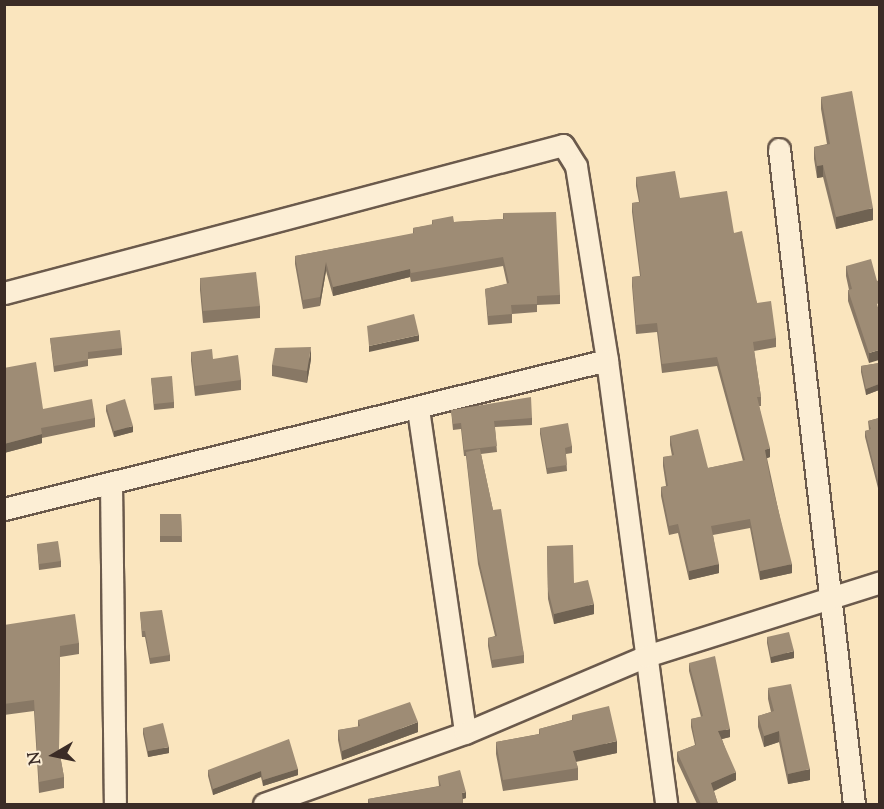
<!DOCTYPE html>
<html>
<head>
<meta charset="utf-8">
<style>
  body { margin:0 }
  #map { position:relative; width:884px; height:809px; overflow:hidden; background:#fae5be; font-family:"Sorts Mill Goudy",serif }
  div>[style] { position:absolute }
  .roads { filter:drop-shadow(2px 0 #6b5a4c) drop-shadow(-2px 0 #6b5a4c) drop-shadow(0 2px #6b5a4c) drop-shadow(0 -2px #6b5a4c) }
  .street>* { height:21px; margin:-10.5px; padding:0 10.5px; transform-origin:10.5px; border-radius:10.5px; background:#fceed5 }
  .wall>* { inset:0; background:#887865 }
  .shaded-wall>* { inset:0; background:#6f6252 }
  .building>* { inset:0; background:#9e8c75 }
  span { translate:-50% -50%; white-space:nowrap; text-align:center; line-height:1.15; -webkit-text-stroke:4.5px #fceed5; paint-order:stroke }
  .frame { position:absolute; inset:0; border:6px solid #3b2c26; pointer-events:none }
  .north { position:absolute; left:24px; top:725px; width:60px; height:60px; -webkit-text-stroke:4px #fceed5; paint-order:stroke; rotate:261deg; font-size:16px; font-weight:700; line-height:24px; text-align:center; color:#3b2c26 }
  .north::after { content:''; display:block; margin:auto; width:21px; height:27px; background:#3b2c26; clip-path:polygon(50% 0,100% 100%,50% 72%,0 100%) }
</style>
</head>
<body>
<div id="map">
  <div class="roads">
    <div class="street">
      <i style="left:779px;top:149px;width:659px;rotate:83.47deg"></i>
      <i style="left:4px;top:293px;width:578px;rotate:-14.83deg"></i>
      <i style="left:563px;top:145px;width:25px;rotate:58deg"></i>
      <i style="left:576px;top:166px;width:196px;rotate:80.9deg"></i>
      <i style="left:607px;top:360px;width:448px;rotate:82.4deg"></i>
      <i style="left:418px;top:409px;width:327px;rotate:81.7deg"></i>
      <i style="left:111px;top:483px;width:321px;rotate:89.3deg"></i>
      <i style="left:4px;top:509px;width:621px;rotate:-13.88deg"></i>
      <i style="left:264px;top:804px;width:213px;rotate:-19.5deg"></i>
      <i style="left:465px;top:733px;width:197px;rotate:-23deg"></i>
      <i style="left:646px;top:656px;width:245px;rotate:-17.5deg"></i>
    </div>
  </div>
  <div class="wall">
    <i style="clip-path:polygon(821px 97px,873px 220px,836px 229px,823px 177px,817px 178px,814px 159px,814px 147px,827px 144px,821px 109px)"></i>
    <i style="clip-path:polygon(636px 177px,680px 198px,734px 233px,757px 303px,776px 338px,776px 347px,754px 351px,761px 397px,761px 406px,759px 406px,770px 457px,767px 458px,792px 573px,760px 580px,750px 528px,713px 535px,719px 573px,689px 580px,678px 533px,669px 535px,661px 496px,661px 487px,666px 486px,663px 466px,663px 457px,672px 456px,670px 445px,670px 436px,708px 468px,743px 461px,717px 366px,662px 373px,657px 332px,636px 334px,632px 286px,632px 277px,640px 276px,632px 212px,632px 203px,639px 202px,636px 186px)"></i>
    <i style="clip-path:polygon(503px 213px,560px 295px,560px 304px,537px 305px,537px 312px,512px 314px,512px 323px,488px 325px,485px 289px,507px 284px,503px 266px,411px 282px,410px 277px,333px 296px,326px 271px,320px 306px,303px 309px,295px 264px,295px 256px,413px 234px,413px 228px,432px 225px,432px 220px,454px 222px,503px 219px)"></i>
    <i style="clip-path:polygon(846px 266px,877px 281px,869px 363px,848px 301px,848px 290px,849px 290px,846px 276px)"></i>
    <i style="clip-path:polygon(200px 278px,260px 306px,260px 318px,203px 323px,200px 290px)"></i>
    <i style="clip-path:polygon(50px 338px,122px 348px,122px 355px,88px 359px,88px 366px,54px 372px)"></i>
    <i style="clip-path:polygon(191px 352px,241px 380px,241px 390px,195px 396px,191px 361px)"></i>
    <i style="clip-path:polygon(311px 359px,307px 383px,272px 376px,272px 365px)"></i>
    <i style="clip-path:polygon(879px 363px,879px 390px,866px 395px,861px 372px,861px 366px)"></i>
    <i style="clip-path:polygon(4px 368px,43px 409px,95px 418px,95px 427px,42px 438px,42px 443px,4px 453px)"></i>
    <i style="clip-path:polygon(151px 378px,174px 402px,174px 408px,154px 410px)"></i>
    <i style="clip-path:polygon(106px 405px,133px 432px,114px 437px,106px 411px)"></i>
    <i style="clip-path:polygon(451px 410px,532px 418px,532px 425px,495px 427px,497px 452px,481px 454px,524px 655px,524px 663px,492px 668px,488px 646px,488px 638px,495px 636px,478px 564px,466px 456px,464px 456px,461px 429px,453px 430px)"></i>
    <i style="clip-path:polygon(879px 418px,879px 492px,865px 437px,865px 431px,869px 430px,868px 421px)"></i>
    <i style="clip-path:polygon(540px 428px,572px 446px,572px 453px,566px 454px,567px 471px,547px 474px,540px 434px)"></i>
    <i style="clip-path:polygon(160px 514px,181px 514px,182px 542px,160px 542px)"></i>
    <i style="clip-path:polygon(37px 544px,61px 561px,61px 567px,39px 570px)"></i>
    <i style="clip-path:polygon(547px 546px,574px 583px,594px 614px,554px 624px,548px 599px)"></i>
    <i style="clip-path:polygon(140px 612px,170px 655px,170px 661px,150px 664px,145px 637px,142px 637px)"></i>
    <i style="clip-path:polygon(4px 625px,79px 643px,79px 654px,60px 657px,59px 750px,64px 777px,64px 788px,39px 793px,34px 711px,4px 715px)"></i>
    <i style="clip-path:polygon(767px 637px,794px 658px,771px 663px,767px 643px)"></i>
    <i style="clip-path:polygon(689px 663px,730px 737px,722px 739px,736px 780px,714px 791px,718px 804px,697px 804px,677px 761px,677px 752px,695px 745px,691px 727px,691px 719px,701px 717px,689px 671px)"></i>
    <i style="clip-path:polygon(768px 688px,810px 780px,788px 784px,779px 742px,764px 747px,758px 727px,758px 716px,771px 712px,768px 699px)"></i>
    <i style="clip-path:polygon(572px 715px,617px 753px,576px 762px,578px 768px,578px 780px,503px 791px,496px 754px,496px 742px,539px 734px,539px 729px,572px 720px)"></i>
    <i style="clip-path:polygon(358px 720px,418px 732px,342px 760px,338px 740px,338px 730px,358px 727px)"></i>
    <i style="clip-path:polygon(143px 728px,169px 753px,148px 757px,143px 734px)"></i>
    <i style="clip-path:polygon(298px 769px,298px 775px,263px 786px,261px 777px,213px 795px,208px 776px,208px 770px)"></i>
    <i style="clip-path:polygon(438px 776px,466px 798px,463px 799px,463px 804px,368px 804px,368px 799px,439px 786px)"></i>
  </div>
  <div class="shaded-wall">
    <i style="clip-path:polygon(823px 165px,823px 177px,817px 178px,817px 166px)"></i>
    <i style="clip-path:polygon(873px 208px,873px 220px,836px 229px,836px 217px)"></i>
    <i style="clip-path:polygon(326px 262px,326px 271px,320px 306px,320px 297px)"></i>
    <i style="clip-path:polygon(410px 269px,410px 277px,333px 296px,333px 287px)"></i>
    <i style="clip-path:polygon(419px 335px,419px 341px,369px 352px,369px 346px)"></i>
    <i style="clip-path:polygon(311px 347px,311px 359px,307px 383px,307px 371px)"></i>
    <i style="clip-path:polygon(879px 350px,879px 360px,869px 363px,869px 353px)"></i>
    <i style="clip-path:polygon(879px 384px,879px 390px,866px 395px,866px 389px)"></i>
    <i style="clip-path:polygon(133px 426px,133px 432px,114px 437px,114px 431px)"></i>
    <i style="clip-path:polygon(42px 434px,42px 443px,4px 453px,4px 444px)"></i>
    <i style="clip-path:polygon(770px 448px,770px 457px,765px 459px,765px 450px)"></i>
    <i style="clip-path:polygon(719px 564px,719px 573px,689px 580px,689px 571px)"></i>
    <i style="clip-path:polygon(792px 564px,792px 573px,760px 580px,760px 571px)"></i>
    <i style="clip-path:polygon(594px 604px,594px 614px,554px 624px,554px 614px)"></i>
    <i style="clip-path:polygon(794px 651px,794px 658px,771px 663px,771px 657px)"></i>
    <i style="clip-path:polygon(418px 722px,418px 732px,342px 760px,342px 751px)"></i>
    <i style="clip-path:polygon(730px 729px,730px 737px,718px 740px,718px 731px)"></i>
    <i style="clip-path:polygon(779px 731px,779px 742px,764px 747px,764px 736px)"></i>
    <i style="clip-path:polygon(617px 741px,617px 753px,573px 762px,573px 751px)"></i>
    <i style="clip-path:polygon(169px 747px,169px 753px,148px 757px,148px 751px)"></i>
    <i style="clip-path:polygon(298px 769px,298px 775px,263px 786px,263px 780px)"></i>
    <i style="clip-path:polygon(810px 769px,810px 780px,788px 784px,788px 774px)"></i>
    <i style="clip-path:polygon(261px 771px,261px 777px,213px 795px,213px 789px)"></i>
    <i style="clip-path:polygon(736px 772px,736px 780px,711px 792px,711px 783px)"></i>
    <i style="clip-path:polygon(466px 792px,466px 798px,462px 799px,462px 793px)"></i>
  </div>
  <div class="building">
    <i style="clip-path:polygon(852px 91px,873px 208px,836px 217px,823px 165px,817px 166px,814px 147px,830px 144px,821px 97px)"></i>
    <i style="clip-path:polygon(675px 171px,680px 198px,727px 191px,734px 233px,742px 231px,757px 303px,771px 301px,776px 338px,753px 342px,761px 397px,757px 397px,770px 448px,765px 450px,770px 477px,792px 564px,760px 571px,750px 519px,711px 526px,719px 564px,689px 571px,678px 524px,669px 526px,661px 487px,668px 486px,663px 457px,674px 455px,670px 436px,698px 429px,708px 468px,745px 460px,717px 357px,662px 364px,657px 323px,636px 325px,632px 277px,641px 276px,632px 203px,640px 202px,636px 177px)"></i>
    <i style="clip-path:polygon(556px 212px,560px 295px,537px 296px,537px 304px,511px 305px,512px 314px,488px 316px,485px 289px,509px 283px,503px 257px,411px 273px,410px 269px,333px 287px,326px 262px,320px 297px,303px 300px,295px 256px,414px 233px,413px 228px,433px 224px,432px 220px,453px 216px,454px 222px,504px 219px,503px 213px)"></i>
    <i style="clip-path:polygon(871px 259px,877px 281px,879px 280px,879px 303px,877px 304px,879px 311px,879px 350px,869px 353px,848px 290px,852px 289px,846px 266px)"></i>
    <i style="clip-path:polygon(256px 272px,260px 306px,203px 311px,200px 278px)"></i>
    <i style="clip-path:polygon(414px 314px,419px 335px,369px 346px,367px 326px)"></i>
    <i style="clip-path:polygon(120px 330px,122px 348px,88px 352px,88px 360px,54px 366px,50px 338px)"></i>
    <i style="clip-path:polygon(311px 347px,307px 371px,272px 365px,275px 348px)"></i>
    <i style="clip-path:polygon(212px 349px,213px 359px,238px 355px,241px 380px,195px 386px,191px 352px)"></i>
    <i style="clip-path:polygon(36px 362px,43px 409px,92px 399px,95px 418px,41px 428px,42px 434px,4px 444px,4px 368px)"></i>
    <i style="clip-path:polygon(879px 363px,879px 384px,866px 389px,861px 366px)"></i>
    <i style="clip-path:polygon(172px 376px,174px 402px,154px 404px,151px 378px)"></i>
    <i style="clip-path:polygon(531px 397px,532px 418px,494px 421px,497px 446px,464px 450px,461px 423px,453px 424px,451px 410px)"></i>
    <i style="clip-path:polygon(125px 399px,133px 426px,114px 431px,106px 405px)"></i>
    <i style="clip-path:polygon(879px 418px,879px 485px,865px 431px,871px 429px,868px 421px)"></i>
    <i style="clip-path:polygon(568px 423px,572px 446px,565px 448px,567px 465px,547px 468px,540px 428px)"></i>
    <i style="clip-path:polygon(480px 449px,493px 510px,501px 509px,524px 655px,492px 660px,488px 638px,497px 636px,478px 556px,466px 452px)"></i>
    <i style="clip-path:polygon(160px 514px,181px 514px,182px 536px,160px 536px)"></i>
    <i style="clip-path:polygon(58px 541px,61px 561px,39px 564px,37px 544px)"></i>
    <i style="clip-path:polygon(573px 545px,574px 583px,588px 580px,594px 604px,554px 614px,548px 590px,547px 546px)"></i>
    <i style="clip-path:polygon(162px 610px,170px 655px,150px 658px,145px 631px,142px 631px,140px 612px)"></i>
    <i style="clip-path:polygon(75px 614px,79px 643px,60px 646px,59px 749px,64px 777px,39px 782px,34px 700px,4px 704px,4px 625px)"></i>
    <i style="clip-path:polygon(789px 632px,794px 651px,771px 657px,767px 637px)"></i>
    <i style="clip-path:polygon(715px 656px,730px 729px,718px 731px,736px 772px,711px 783px,718px 804px,701px 804px,677px 752px,696px 745px,691px 719px,703px 716px,689px 663px)"></i>
    <i style="clip-path:polygon(791px 684px,810px 769px,788px 774px,779px 731px,764px 736px,758px 716px,774px 711px,768px 688px)"></i>
    <i style="clip-path:polygon(410px 702px,418px 722px,342px 751px,338px 730px,360px 726px,358px 720px)"></i>
    <i style="clip-path:polygon(609px 706px,617px 741px,573px 751px,578px 768px,503px 780px,496px 742px,540px 734px,539px 729px,573px 720px,572px 715px)"></i>
    <i style="clip-path:polygon(163px 723px,169px 747px,148px 751px,143px 728px)"></i>
    <i style="clip-path:polygon(289px 739px,298px 769px,263px 780px,261px 771px,213px 789px,208px 770px)"></i>
    <i style="clip-path:polygon(460px 770px,466px 792px,462px 793px,463px 803px,451px 804px,370px 804px,368px 799px,441px 786px,438px 776px)"></i>
  </div>
  <div class="frame"></div>
  <div class="north">N</div>
</div>
</body>
</html>
